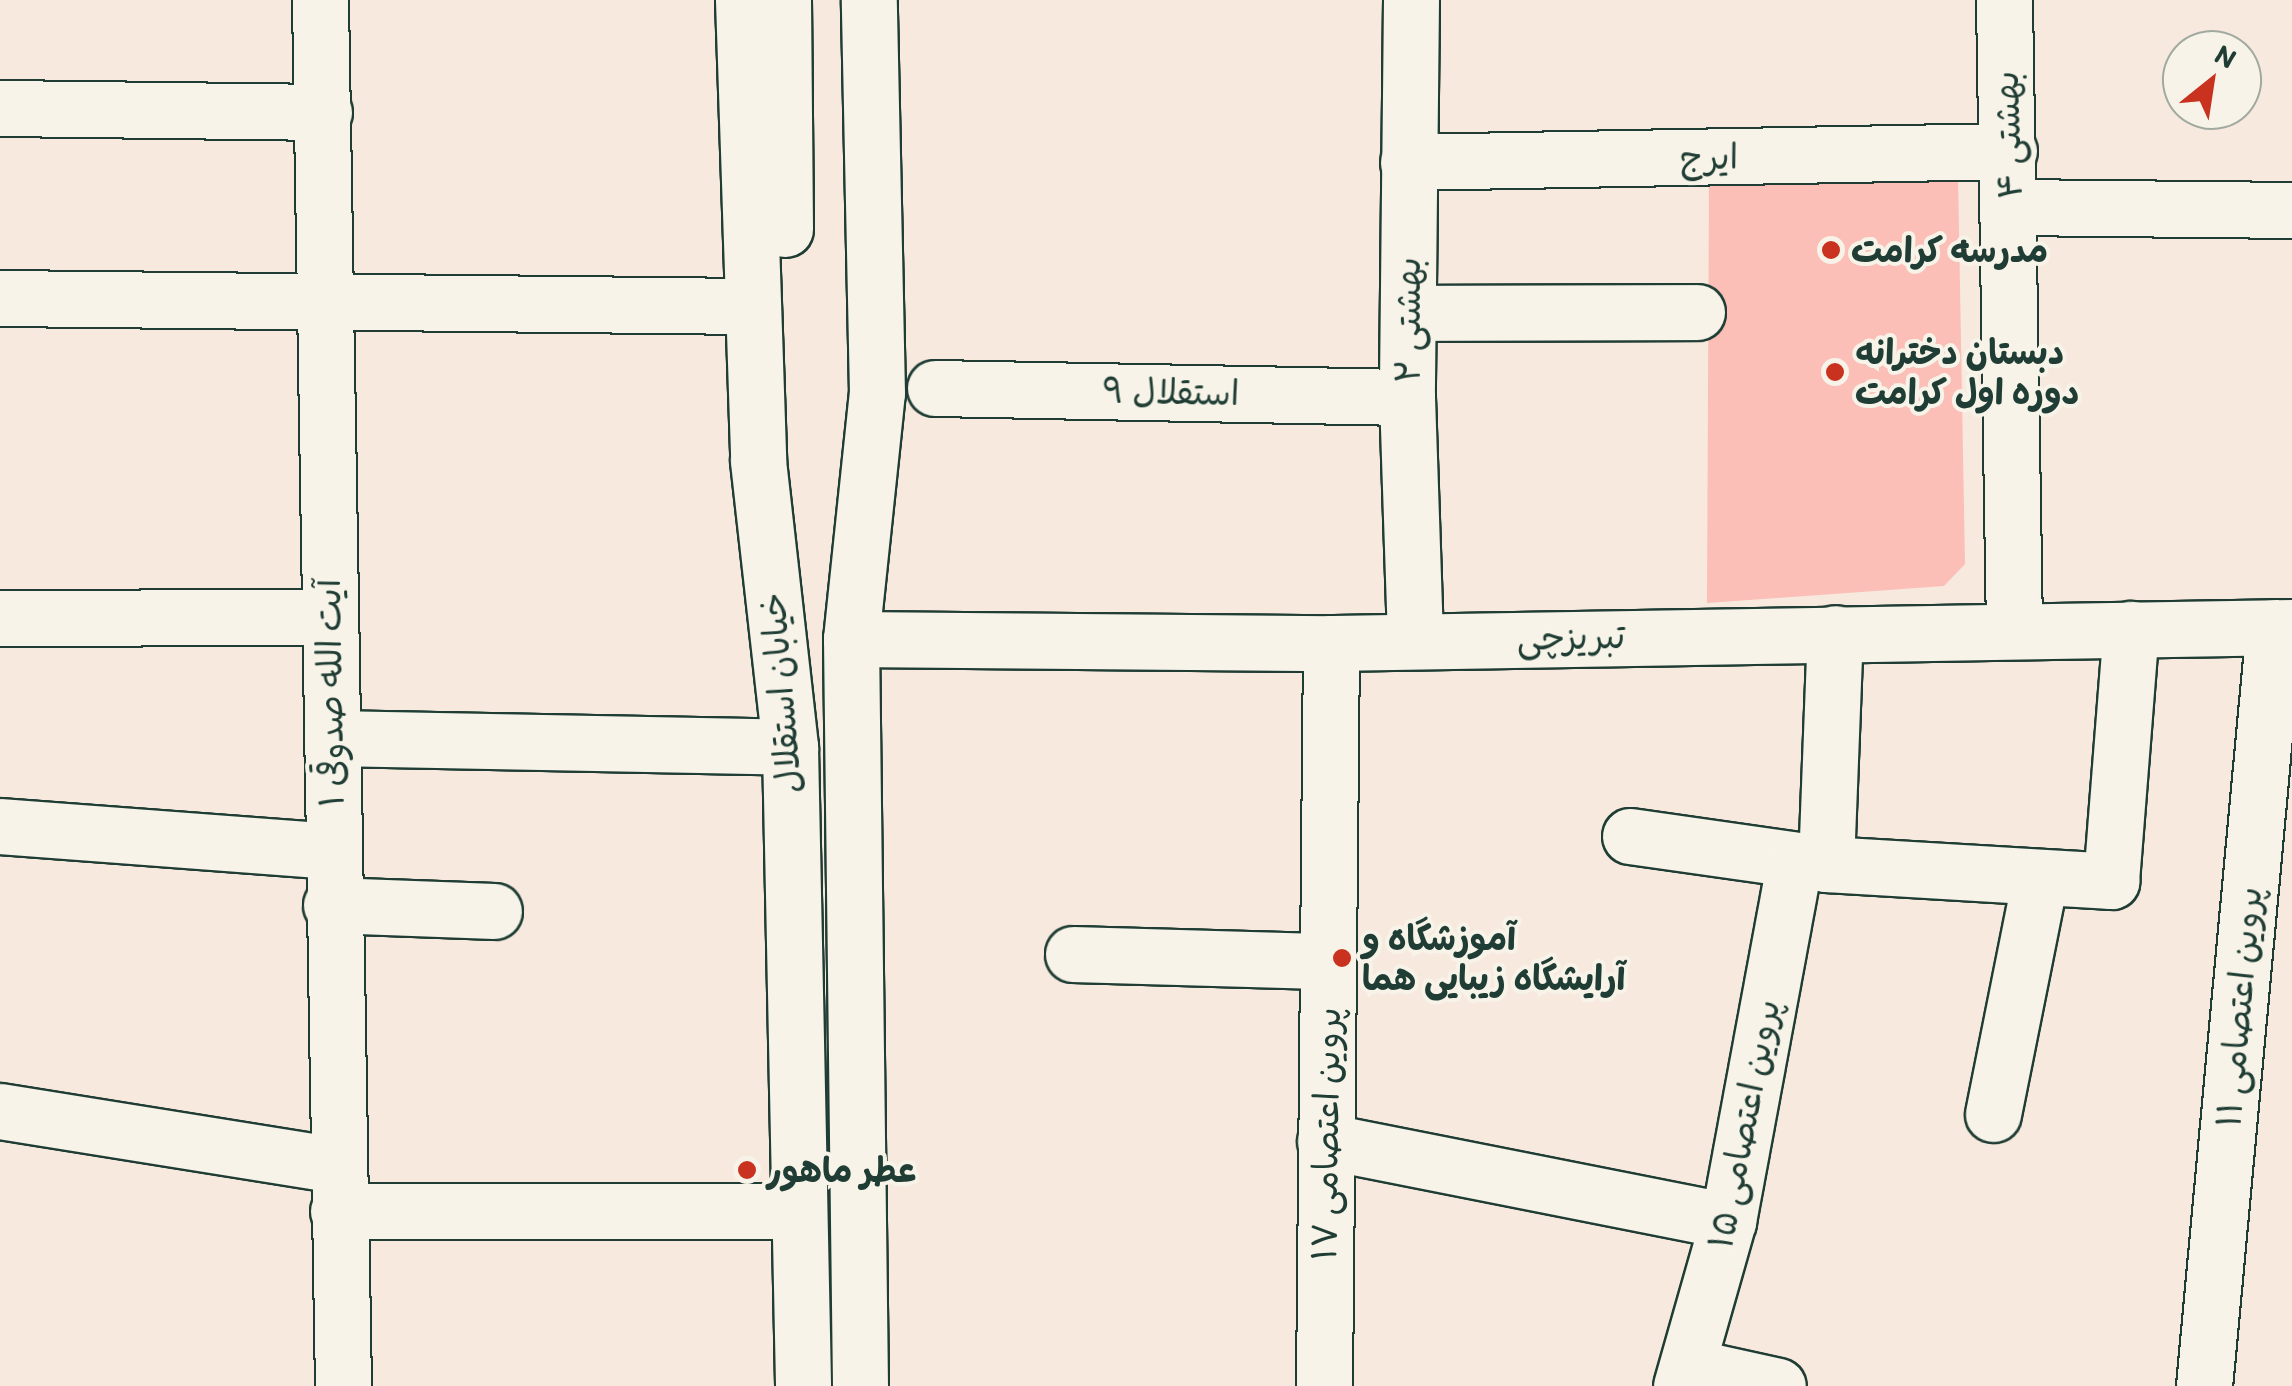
<!DOCTYPE html>
<html>
<head>
<meta charset="utf-8">
<style>
  body { margin:0 }
  #map { position:relative; width:2292px; height:1386px; overflow:hidden; background:#f8e9de; font-family:Itim,"Playpen Sans Arabic",sans-serif }
  div>[style] { position:absolute }
  .building>* { inset:0; background:#fbbfb7 }
  .roads { filter:drop-shadow(2px 0 #1f3d34) drop-shadow(-2px 0 #1f3d34) drop-shadow(0 2px #1f3d34) drop-shadow(0 -2px #1f3d34) }
  .minor>* { height:55px; margin:-27.5px; padding:0 27.5px; transform-origin:27.5px; border-radius:27.5px; background:#f7f3e8 }
  .major>* { height:55px; margin:-27.5px; padding:0 27.5px; transform-origin:27.5px; border-radius:27.5px; background:#f7f3e8 }
  .dots>* { width:28px; height:28px; translate:-50% -50%; box-sizing:border-box; border:5px solid #f7f3e8; border-radius:50% }
  span { translate:-50% -50%; white-space:nowrap; text-align:center; line-height:1.15; -webkit-text-stroke:8px #f7f3e8; paint-order:stroke }
  .street-label { font-size:35px; color:#1f3d34 }
  .poi-label { font-size:35px; color:#1f3d34; font-weight:700 }
  .left { translate:0 -50%; text-align:left }
  .north { position:absolute; left:2162px; top:30px; width:100px; height:100px; box-sizing:border-box; background:#f7f3e8; border:2px solid #a1aaa0; border-radius:50%; rotate:30deg; font-size:28px; font-weight:700; line-height:40px; text-align:center; color:#1f3d34 }
  .north::after { content:''; display:block; margin:auto; width:35px; height:45px; background:#c8321e; clip-path:polygon(50% 0,100% 100%,50% 72%,0 100%) }
</style>
</head>
<body>
<div id="map">
  <div class="building">
    <i style="clip-path:polygon(1958px 176px,1965px 564px,1944px 586px,1707px 603px,1709px 180px)"></i>
  </div>
  <div class="roads">
    <div class="minor">
      <i style="left:320px;top:0;width:1386px;rotate:89.05deg"></i>
      <i style="left:1411px;top:0;width:397px;rotate:90.6deg"></i>
      <i style="left:1407px;top:397px;width:243px;rotate:88.1deg"></i>
      <i style="left:2004px;top:0;width:630px;rotate:89.09deg"></i>
      <i style="left:0;top:108px;width:324px;rotate:0.7deg"></i>
      <i style="left:1408px;top:162px;width:601px;rotate:-1.05deg"></i>
      <i style="left:2010px;top:207px;width:282px;rotate:0.6deg"></i>
      <i style="left:0;top:298px;width:749px;rotate:0.61deg"></i>
      <i style="left:1408px;top:313px;width:289px;rotate:-0.2deg"></i>
      <i style="left:935px;top:388px;width:472px;rotate:1.1deg"></i>
      <i style="left:0;top:618px;width:328px;rotate:-0.2deg"></i>
      <i style="left:851px;top:639px;width:480px;rotate:0.5deg"></i>
      <i style="left:1331px;top:643px;width:961px;rotate:-0.95deg"></i>
      <i style="left:333px;top:738px;width:457px;rotate:1.1deg"></i>
      <i style="left:0;top:826px;width:333px;rotate:4.3deg"></i>
      <i style="left:1630px;top:836px;width:198px;rotate:8.1deg"></i>
      <i style="left:1826px;top:864px;width:286px;rotate:3.4deg"></i>
      <i style="left:2111px;top:881px;width:253px;rotate:-85.5deg"></i>
      <i style="left:1826px;top:864px;width:231px;rotate:-87.8deg"></i>
      <i style="left:331px;top:905px;width:163px;rotate:2.1deg"></i>
      <i style="left:1073px;top:954px;width:255px;rotate:1.6deg"></i>
      <i style="left:0;top:1111px;width:341px;rotate:9.1deg"></i>
      <i style="left:1993px;top:1114px;width:240px;rotate:-78.7deg"></i>
      <i style="left:1325px;top:1141px;width:411px;rotate:11.2deg"></i>
      <i style="left:338px;top:1211px;width:461px"></i>
      <i style="left:1688px;top:1366px;width:92px;rotate:12.5deg"></i>
      <i style="left:1324px;top:1386px;width:743px;rotate:-89.46deg"></i>
      <i style="left:1681px;top:1386px;width:172px;rotate:-74.1deg"></i>
      <i style="left:1728px;top:1221px;width:367px;rotate:-79.5deg"></i>
      <i style="left:2204px;top:1386px;width:762px;rotate:-84.73deg"></i>
    </div>
    <div class="major">
      <i style="left:743px;top:0;width:461px;rotate:88.1deg"></i>
      <i style="left:758px;top:461px;width:288px;rotate:83.6deg"></i>
      <i style="left:790px;top:747px;width:639px;rotate:88.83deg"></i>
      <i style="left:783px;top:0;width:229px;rotate:89.5deg"></i>
      <i style="left:860px;top:1386px;width:747px;rotate:-90.69deg"></i>
      <i style="left:851px;top:639px;width:247px;rotate:-84deg"></i>
      <i style="left:877px;top:393px;width:393px;rotate:-91.2deg"></i>
    </div>
  </div>
  <div class="dots">
    <i style="left:1831px;top:250px;background:#c8321e"></i>
    <i style="left:1835px;top:372px;background:#c8321e"></i>
    <i style="left:1342px;top:958px;background:#c8321e"></i>
    <i style="left:747px;top:1170px;background:#c8321e"></i>
  </div>
  <div class="street-label">
    <span style="left:2008px;top:135px;rotate:-92deg">بهشتی ۴</span>
    <span style="left:1709px;top:157px;rotate:-1deg">ایرج</span>
    <span style="left:1408px;top:320px;rotate:-90deg">بهشتی ۲</span>
    <span style="left:1171px;top:392px;rotate:1deg">استقلال ۹</span>
    <span style="left:1571px;top:637px;rotate:-1deg">تبریزچی</span>
    <span style="left:330px;top:693px;rotate:-91deg">آیت الله صدوقی ۱</span>
    <span style="left:781px;top:693px;rotate:-95deg">خیابان استقلال</span>
    <span style="left:2239px;top:1007px;rotate:-85deg">پروین اعتصامی ۱۱</span>
    <span style="left:1744px;top:1124px;rotate:-79deg">پروین اعتصامی ۱۵</span>
    <span style="left:1326px;top:1134px;rotate:-89deg">پروین اعتصامی ۱۷</span>
  </div>
  <div class="poi-label">
    <span class="left" style="left:1851px;top:250px">مدرسه کرامت</span>
    <span class="left" style="left:1855px;top:372px">دبستان دخترانه<br>دوره اول کرامت</span>
    <span class="left" style="left:1362px;top:958px">آموزشگاه و<br>آرایشگاه زیبایی هما</span>
    <span class="left" style="left:767px;top:1170px">عطر ماهور</span>
  </div>
  <div class="north">N</div>
</div>
</body>
</html>
